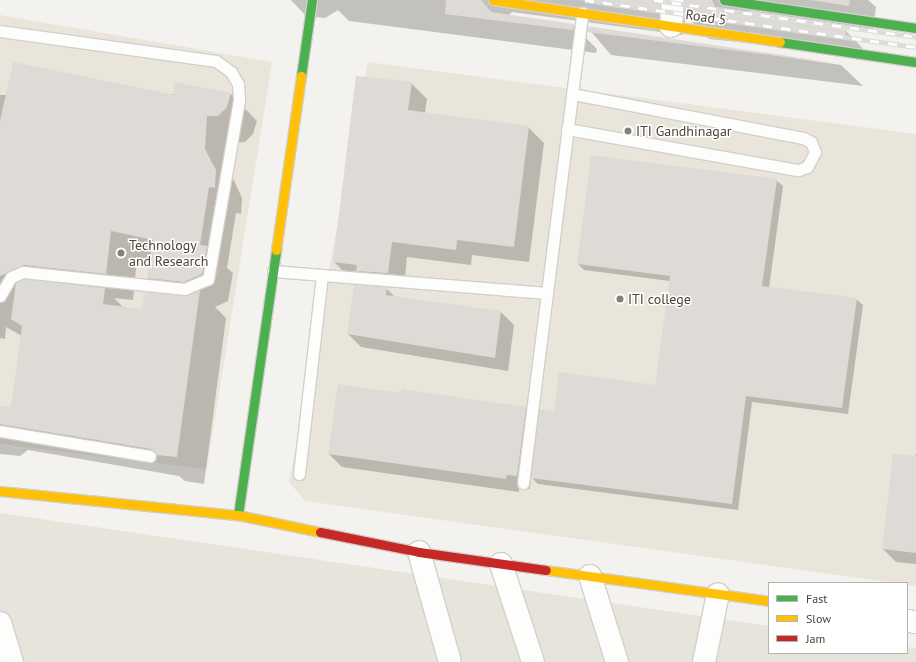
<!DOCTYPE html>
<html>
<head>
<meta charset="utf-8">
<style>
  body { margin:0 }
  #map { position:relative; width:916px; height:662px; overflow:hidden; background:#f4f2ee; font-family:"PT Sans",sans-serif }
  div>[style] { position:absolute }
  .residential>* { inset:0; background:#e7e4dc }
  .education>* { inset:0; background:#eae5da }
  .shadow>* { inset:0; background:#0003 }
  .building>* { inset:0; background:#dedbd6 }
  .roads { filter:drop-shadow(1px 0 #d2d0cb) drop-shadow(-1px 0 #d2d0cb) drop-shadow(0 1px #d2d0cb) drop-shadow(0 -1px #d2d0cb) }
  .lane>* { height:11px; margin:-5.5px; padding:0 5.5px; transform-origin:5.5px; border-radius:5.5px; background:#fdfdfc }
  .street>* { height:22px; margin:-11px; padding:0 11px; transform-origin:11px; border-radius:11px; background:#fdfdfc }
  .fast>* { height:9px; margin:-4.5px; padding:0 4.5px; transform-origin:4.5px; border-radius:4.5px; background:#4caf50 }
  .slow>* { height:9px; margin:-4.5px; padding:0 4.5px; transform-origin:4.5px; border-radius:4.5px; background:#ffc107 }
  .jam>* { height:9px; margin:-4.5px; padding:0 4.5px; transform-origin:4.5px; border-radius:4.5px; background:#c62828 }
  .rail>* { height:4.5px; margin-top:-2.25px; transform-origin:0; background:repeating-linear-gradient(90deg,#fff 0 9px,#dbdbda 0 18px); box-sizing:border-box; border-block:1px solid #dbdbda }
  .dots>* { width:11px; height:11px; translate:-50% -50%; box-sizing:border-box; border:2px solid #fff; border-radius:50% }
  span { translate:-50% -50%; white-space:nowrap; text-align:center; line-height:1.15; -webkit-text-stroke:3px #fff; paint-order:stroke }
  .street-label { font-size:14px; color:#4b4439 }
  .poi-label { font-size:14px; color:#4b4439 }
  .left { translate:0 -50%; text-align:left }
  .legend { position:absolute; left:768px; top:582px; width:140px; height:72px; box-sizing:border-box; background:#fff; border:1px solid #b7b4b0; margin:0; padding:5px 7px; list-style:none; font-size:12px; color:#4b4439 }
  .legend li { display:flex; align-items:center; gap:8px; height:20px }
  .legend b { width:20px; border:1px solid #b7b4b0 }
</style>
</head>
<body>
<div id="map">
  <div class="residential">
    <i style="clip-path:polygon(0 513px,769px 626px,769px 653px,907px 653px,907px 647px,916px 648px,916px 662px,0 662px)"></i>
  </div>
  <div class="education">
    <i style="clip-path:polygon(0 15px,272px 62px,207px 469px,0 444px)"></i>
    <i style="clip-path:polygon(368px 62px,916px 134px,916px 586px,305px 501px,289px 482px)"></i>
  </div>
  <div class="shadow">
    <i style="clip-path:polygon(evenodd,291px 0,868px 0,876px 7px,873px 29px,750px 11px,737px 16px,846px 31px,869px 55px,709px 39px,686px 16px,683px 35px,512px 12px,508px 16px,573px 25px,597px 49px,596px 53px,349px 21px,338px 10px,325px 18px,306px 16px,291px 0,704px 17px,729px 21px,731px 23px,703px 19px,704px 17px)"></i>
    <i style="clip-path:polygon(588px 28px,841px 65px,863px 86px,611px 55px)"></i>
    <i style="clip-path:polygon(411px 83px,427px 99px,425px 113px,528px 127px,544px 143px,529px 262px,472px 255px,471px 265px,407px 257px,404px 288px,385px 287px,395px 297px,501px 312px,514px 325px,508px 371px,361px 347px,348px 334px,374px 287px,366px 280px,350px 278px,334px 262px)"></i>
    <i style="clip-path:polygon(evenodd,231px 94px,257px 121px,253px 134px,245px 142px,233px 143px,232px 176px,242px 198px,241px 214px,236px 213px,227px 268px,233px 273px,228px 301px,215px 307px,226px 318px,204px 484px,185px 481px,179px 476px,28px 450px,20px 456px,0 454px,0 407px,12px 408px,22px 336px,6px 327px,5px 339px,0 338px,0 95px,231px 94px,137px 258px,151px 260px,148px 278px,165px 295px,143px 310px,124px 308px,114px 298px,133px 300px,137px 258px)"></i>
    <i style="clip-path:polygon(776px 180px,783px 186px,769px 288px,856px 299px,863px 305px,848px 414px,752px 402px,738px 510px,538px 484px,531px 477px,530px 489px,519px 488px,519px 492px,342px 467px,329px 454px,402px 394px,525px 408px,539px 421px,555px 412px,656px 386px,670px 281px,584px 270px,578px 264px)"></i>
    <i style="clip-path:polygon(916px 453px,916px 564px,896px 562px,883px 549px)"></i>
  </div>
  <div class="building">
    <i style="clip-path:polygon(446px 0,481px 0,491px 12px,574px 24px,573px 30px,445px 14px)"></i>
    <i style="clip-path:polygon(579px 0,660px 0,660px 12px)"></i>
    <i style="clip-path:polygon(685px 0,712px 0,716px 10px,722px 12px,846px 30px,845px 39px,684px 15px)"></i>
    <i style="clip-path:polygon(811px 0,850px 0,849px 6px)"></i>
    <i style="clip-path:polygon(587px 26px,842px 64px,587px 32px)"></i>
    <i style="clip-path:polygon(13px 62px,175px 95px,174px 82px,231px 93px,227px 107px,218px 116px,207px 116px,205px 149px,216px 170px,215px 188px,209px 187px,200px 245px,207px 246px,202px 274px,184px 282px,147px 278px,153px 240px,111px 231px,106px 274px,24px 265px,0 276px,0 121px)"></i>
    <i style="clip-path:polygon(356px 76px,412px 82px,408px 110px,529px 126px,514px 247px,457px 240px,456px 250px,392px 242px,388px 273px,356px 271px,357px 265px,333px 262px)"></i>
    <i style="clip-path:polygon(591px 155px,777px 179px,762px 286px,857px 298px,842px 408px,746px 396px,732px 504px,531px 478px,539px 409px,554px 411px,559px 372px,655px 385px,670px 276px,577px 264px)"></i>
    <i style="clip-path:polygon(24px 279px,105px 288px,103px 304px,142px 309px,145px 292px,185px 296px,200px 290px,177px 457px,157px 455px,151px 449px,0 424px,0 406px,11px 407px,22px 326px,11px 319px,16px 283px)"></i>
    <i style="clip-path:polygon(354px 285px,387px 287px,386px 295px,501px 311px,495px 358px,347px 334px)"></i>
    <i style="clip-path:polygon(338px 384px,401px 393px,401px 389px,526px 407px,517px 476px,507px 475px,506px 479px,328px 454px)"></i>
    <i style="clip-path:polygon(893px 454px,916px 456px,916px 553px,882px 549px)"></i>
  </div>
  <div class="roads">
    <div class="lane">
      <i style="left:0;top:31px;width:218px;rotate:7.9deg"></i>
      <i style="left:216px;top:61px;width:19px;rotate:36deg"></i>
      <i style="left:231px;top:72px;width:14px;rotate:60deg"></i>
      <i style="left:238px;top:84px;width:16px;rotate:86deg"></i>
      <i style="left:239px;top:100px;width:182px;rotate:99.8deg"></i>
      <i style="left:208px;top:279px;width:25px;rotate:157deg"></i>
      <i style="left:185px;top:289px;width:163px;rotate:-174deg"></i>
      <i style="left:23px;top:272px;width:13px;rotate:157deg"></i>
      <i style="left:11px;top:277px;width:22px;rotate:120deg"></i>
      <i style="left:567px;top:129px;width:235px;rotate:10.1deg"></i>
      <i style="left:798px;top:170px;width:9px;rotate:-18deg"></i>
      <i style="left:807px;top:167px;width:17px;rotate:-62deg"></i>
      <i style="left:815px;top:152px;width:11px;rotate:-112deg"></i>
      <i style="left:811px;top:142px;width:9px;rotate:-153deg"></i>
      <i style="left:803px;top:138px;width:235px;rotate:-169.2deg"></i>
      <i style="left:273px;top:271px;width:275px;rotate:4.6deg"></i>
      <i style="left:0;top:431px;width:152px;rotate:9.5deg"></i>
      <i style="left:299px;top:474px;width:199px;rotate:-83.4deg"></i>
      <i style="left:523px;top:483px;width:474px;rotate:-82.8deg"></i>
    </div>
    <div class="street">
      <i style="left:671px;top:26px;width:26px;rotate:-86deg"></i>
      <i style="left:419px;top:552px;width:114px;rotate:74.3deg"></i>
      <i style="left:501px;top:564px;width:103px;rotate:71.9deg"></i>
      <i style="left:590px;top:576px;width:90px;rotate:72.6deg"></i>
      <i style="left:907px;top:621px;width:9px;rotate:6deg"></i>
      <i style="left:0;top:623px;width:41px;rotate:72.9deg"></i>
      <i style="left:704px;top:662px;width:69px;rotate:-78.4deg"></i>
    </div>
    <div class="fast">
      <i style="left:724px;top:0;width:194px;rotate:8.3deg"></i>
      <i style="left:780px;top:42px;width:137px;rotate:8.4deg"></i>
      <i style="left:301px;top:76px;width:77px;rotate:-81.8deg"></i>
      <i style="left:238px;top:515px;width:268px;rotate:-81.8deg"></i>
    </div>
    <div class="slow">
      <i style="left:493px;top:0;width:290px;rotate:8.3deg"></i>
      <i style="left:276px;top:250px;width:176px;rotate:-81.8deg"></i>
      <i style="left:0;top:491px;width:239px;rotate:5.8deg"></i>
      <i style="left:238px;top:515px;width:84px;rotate:11.7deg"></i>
      <i style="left:546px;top:570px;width:225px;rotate:7.9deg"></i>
    </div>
    <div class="jam">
      <i style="left:320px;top:532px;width:101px;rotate:11.4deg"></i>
      <i style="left:419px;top:552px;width:128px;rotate:8.1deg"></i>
    </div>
  </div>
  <div class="rail">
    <i style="left:585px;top:0;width:334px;rotate:8.1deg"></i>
    <i style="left:654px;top:0;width:265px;rotate:8deg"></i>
  </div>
  <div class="dots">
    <i style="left:628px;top:131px;background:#868178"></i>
    <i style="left:121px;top:253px;background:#868178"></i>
    <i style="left:620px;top:299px;background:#868178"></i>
  </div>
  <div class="street-label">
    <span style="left:706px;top:17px;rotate:8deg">Road 5</span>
  </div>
  <div class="poi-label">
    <span class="left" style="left:636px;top:131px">ITI Gandhinagar</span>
    <span class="left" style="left:129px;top:253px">Technology<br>and Research</span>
    <span class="left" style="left:628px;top:299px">ITI college</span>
  </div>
  <ul class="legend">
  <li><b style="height:5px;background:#4caf50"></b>Fast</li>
  <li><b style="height:5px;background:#ffc107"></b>Slow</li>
  <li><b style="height:5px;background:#c62828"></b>Jam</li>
  </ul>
</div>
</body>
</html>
